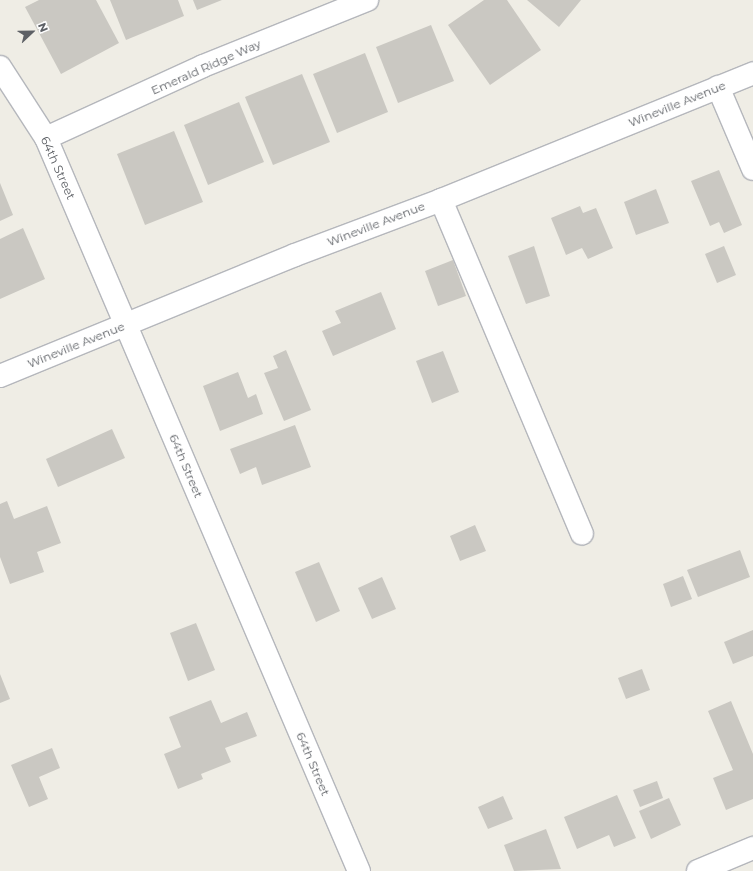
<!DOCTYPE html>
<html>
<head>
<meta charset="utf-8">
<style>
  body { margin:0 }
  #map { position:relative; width:753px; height:871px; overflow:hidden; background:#efede5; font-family:Montserrat,sans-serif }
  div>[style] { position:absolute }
  .building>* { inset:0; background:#cac8c2 }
  .roads { filter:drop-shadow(1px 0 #b5b7bc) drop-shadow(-1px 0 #b5b7bc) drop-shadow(0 1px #b5b7bc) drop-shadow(0 -1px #b5b7bc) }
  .minor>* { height:22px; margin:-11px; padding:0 11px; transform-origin:11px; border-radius:11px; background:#fff }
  span { translate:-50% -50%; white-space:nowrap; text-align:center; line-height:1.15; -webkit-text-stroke:3px #fff; paint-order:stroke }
  .street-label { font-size:12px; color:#5d6065 }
  .north { position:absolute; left:12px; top:12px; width:40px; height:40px; -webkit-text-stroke:3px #fff; paint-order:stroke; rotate:68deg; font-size:11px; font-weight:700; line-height:16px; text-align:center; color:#5d6065 }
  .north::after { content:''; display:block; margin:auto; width:14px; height:18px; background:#5d6065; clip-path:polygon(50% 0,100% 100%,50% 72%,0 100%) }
</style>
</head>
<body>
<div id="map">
  <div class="building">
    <i style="clip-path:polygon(39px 0,96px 0,119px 43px,61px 74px,25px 7px)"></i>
    <i style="clip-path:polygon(110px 0,178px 0,184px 16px,126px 40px)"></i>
    <i style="clip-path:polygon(193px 0,222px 0,197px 10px)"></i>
    <i style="clip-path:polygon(484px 0,507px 0,541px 50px,490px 85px,448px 25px)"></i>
    <i style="clip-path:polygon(527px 0,581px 0,559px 27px)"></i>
    <i style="clip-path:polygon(431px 25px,454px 81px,398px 103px,376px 47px)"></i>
    <i style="clip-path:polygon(365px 53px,388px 112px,337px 133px,313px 74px)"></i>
    <i style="clip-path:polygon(302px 74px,330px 142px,273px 165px,245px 97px)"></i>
    <i style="clip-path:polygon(239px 102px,264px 162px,208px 185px,184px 125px)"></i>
    <i style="clip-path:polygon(174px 131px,203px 202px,145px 225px,117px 154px)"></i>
    <i style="clip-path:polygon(719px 170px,742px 225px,724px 233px,719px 222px,710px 226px,691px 181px)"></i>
    <i style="clip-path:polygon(0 183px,13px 215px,0 221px)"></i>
    <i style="clip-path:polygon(656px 189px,669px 223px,636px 235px,624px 202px)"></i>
    <i style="clip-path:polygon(580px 206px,583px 213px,596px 208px,613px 248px,588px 259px,582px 248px,566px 255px,551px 218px)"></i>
    <i style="clip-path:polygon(23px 228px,45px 279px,0 299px,0 239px)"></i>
    <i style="clip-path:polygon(534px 246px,550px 296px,526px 304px,508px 256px)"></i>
    <i style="clip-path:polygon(724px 246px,736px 275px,717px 283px,705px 254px)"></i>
    <i style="clip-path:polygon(453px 260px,466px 296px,438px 306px,425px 271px)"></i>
    <i style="clip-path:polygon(381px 292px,396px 329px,333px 356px,322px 331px,341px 323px,335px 311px)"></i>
    <i style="clip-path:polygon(286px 350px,311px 410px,284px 421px,264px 373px,278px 368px,273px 356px)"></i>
    <i style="clip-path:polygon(443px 351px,459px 392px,432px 403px,416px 361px)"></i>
    <i style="clip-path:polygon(238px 372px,248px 398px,256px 394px,263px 414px,220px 431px,203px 386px)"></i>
    <i style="clip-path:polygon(295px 425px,311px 467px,262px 485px,256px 467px,240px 474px,230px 449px)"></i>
    <i style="clip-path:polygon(112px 429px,125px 458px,58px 487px,46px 459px)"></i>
    <i style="clip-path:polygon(7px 501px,14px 519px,47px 506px,61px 543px,37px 552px,44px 572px,10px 584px,0 557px,0 504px)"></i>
    <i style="clip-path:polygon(475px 525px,486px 551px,460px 561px,450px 536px)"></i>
    <i style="clip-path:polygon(740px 550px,750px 577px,698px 597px,687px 570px)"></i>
    <i style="clip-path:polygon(319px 562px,340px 611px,316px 622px,295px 572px)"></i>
    <i style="clip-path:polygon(683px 576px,692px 599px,671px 607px,663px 584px)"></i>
    <i style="clip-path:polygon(382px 577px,396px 609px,372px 619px,358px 588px)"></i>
    <i style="clip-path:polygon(196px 623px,215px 670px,188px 681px,170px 633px)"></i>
    <i style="clip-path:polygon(753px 630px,753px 656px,733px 664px,724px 642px)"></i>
    <i style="clip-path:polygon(642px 669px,650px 690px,626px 699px,618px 678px)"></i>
    <i style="clip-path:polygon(0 674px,10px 699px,0 703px)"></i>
    <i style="clip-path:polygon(211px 700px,221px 723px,247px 712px,257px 736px,225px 748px,231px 762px,201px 774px,203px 779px,178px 789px,164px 754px,181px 747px,169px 717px)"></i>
    <i style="clip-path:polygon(731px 701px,753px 754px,753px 799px,726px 810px,713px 778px,733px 770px,708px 711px)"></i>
    <i style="clip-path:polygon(52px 748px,60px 768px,39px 777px,48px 799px,29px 807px,11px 765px)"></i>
    <i style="clip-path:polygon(657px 781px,663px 798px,640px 807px,633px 790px)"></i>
    <i style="clip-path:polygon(617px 795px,636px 838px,614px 847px,609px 835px,577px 849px,564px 817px)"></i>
    <i style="clip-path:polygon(503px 796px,513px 819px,488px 829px,478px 807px)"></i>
    <i style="clip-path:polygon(669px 798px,681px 825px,651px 839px,639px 811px)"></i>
    <i style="clip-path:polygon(546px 829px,561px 869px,514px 871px,504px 845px)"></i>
  </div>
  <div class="roads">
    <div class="minor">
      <i style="left:0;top:67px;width:85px;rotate:57.1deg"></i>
      <i style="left:46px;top:138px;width:797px;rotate:66.88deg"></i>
      <i style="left:718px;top:87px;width:89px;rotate:66.9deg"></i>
      <i style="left:46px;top:138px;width:173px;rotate:-24.6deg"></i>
      <i style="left:203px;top:66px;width:177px;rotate:-21.9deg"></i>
      <i style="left:441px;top:200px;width:362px;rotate:67.1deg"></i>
      <i style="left:0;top:376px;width:319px;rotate:-22.3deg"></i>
      <i style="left:295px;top:255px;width:156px;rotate:-20.6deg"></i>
      <i style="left:441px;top:200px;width:337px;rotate:-22.1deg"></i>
      <i style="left:698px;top:871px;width:60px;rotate:-22.7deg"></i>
    </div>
  </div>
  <div class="street-label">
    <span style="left:206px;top:67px;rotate:-24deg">Emerald Ridge Way</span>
    <span style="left:677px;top:104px;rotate:-22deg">Wineville Avenue</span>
    <span style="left:58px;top:168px;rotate:66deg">64th Street</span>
    <span style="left:376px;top:224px;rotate:-21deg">Wineville Avenue</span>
    <span style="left:76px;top:345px;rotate:-22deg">Wineville Avenue</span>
    <span style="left:186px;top:466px;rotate:67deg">64th Street</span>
    <span style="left:313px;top:764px;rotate:67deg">64th Street</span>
  </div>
  <div class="north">N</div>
</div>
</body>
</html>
